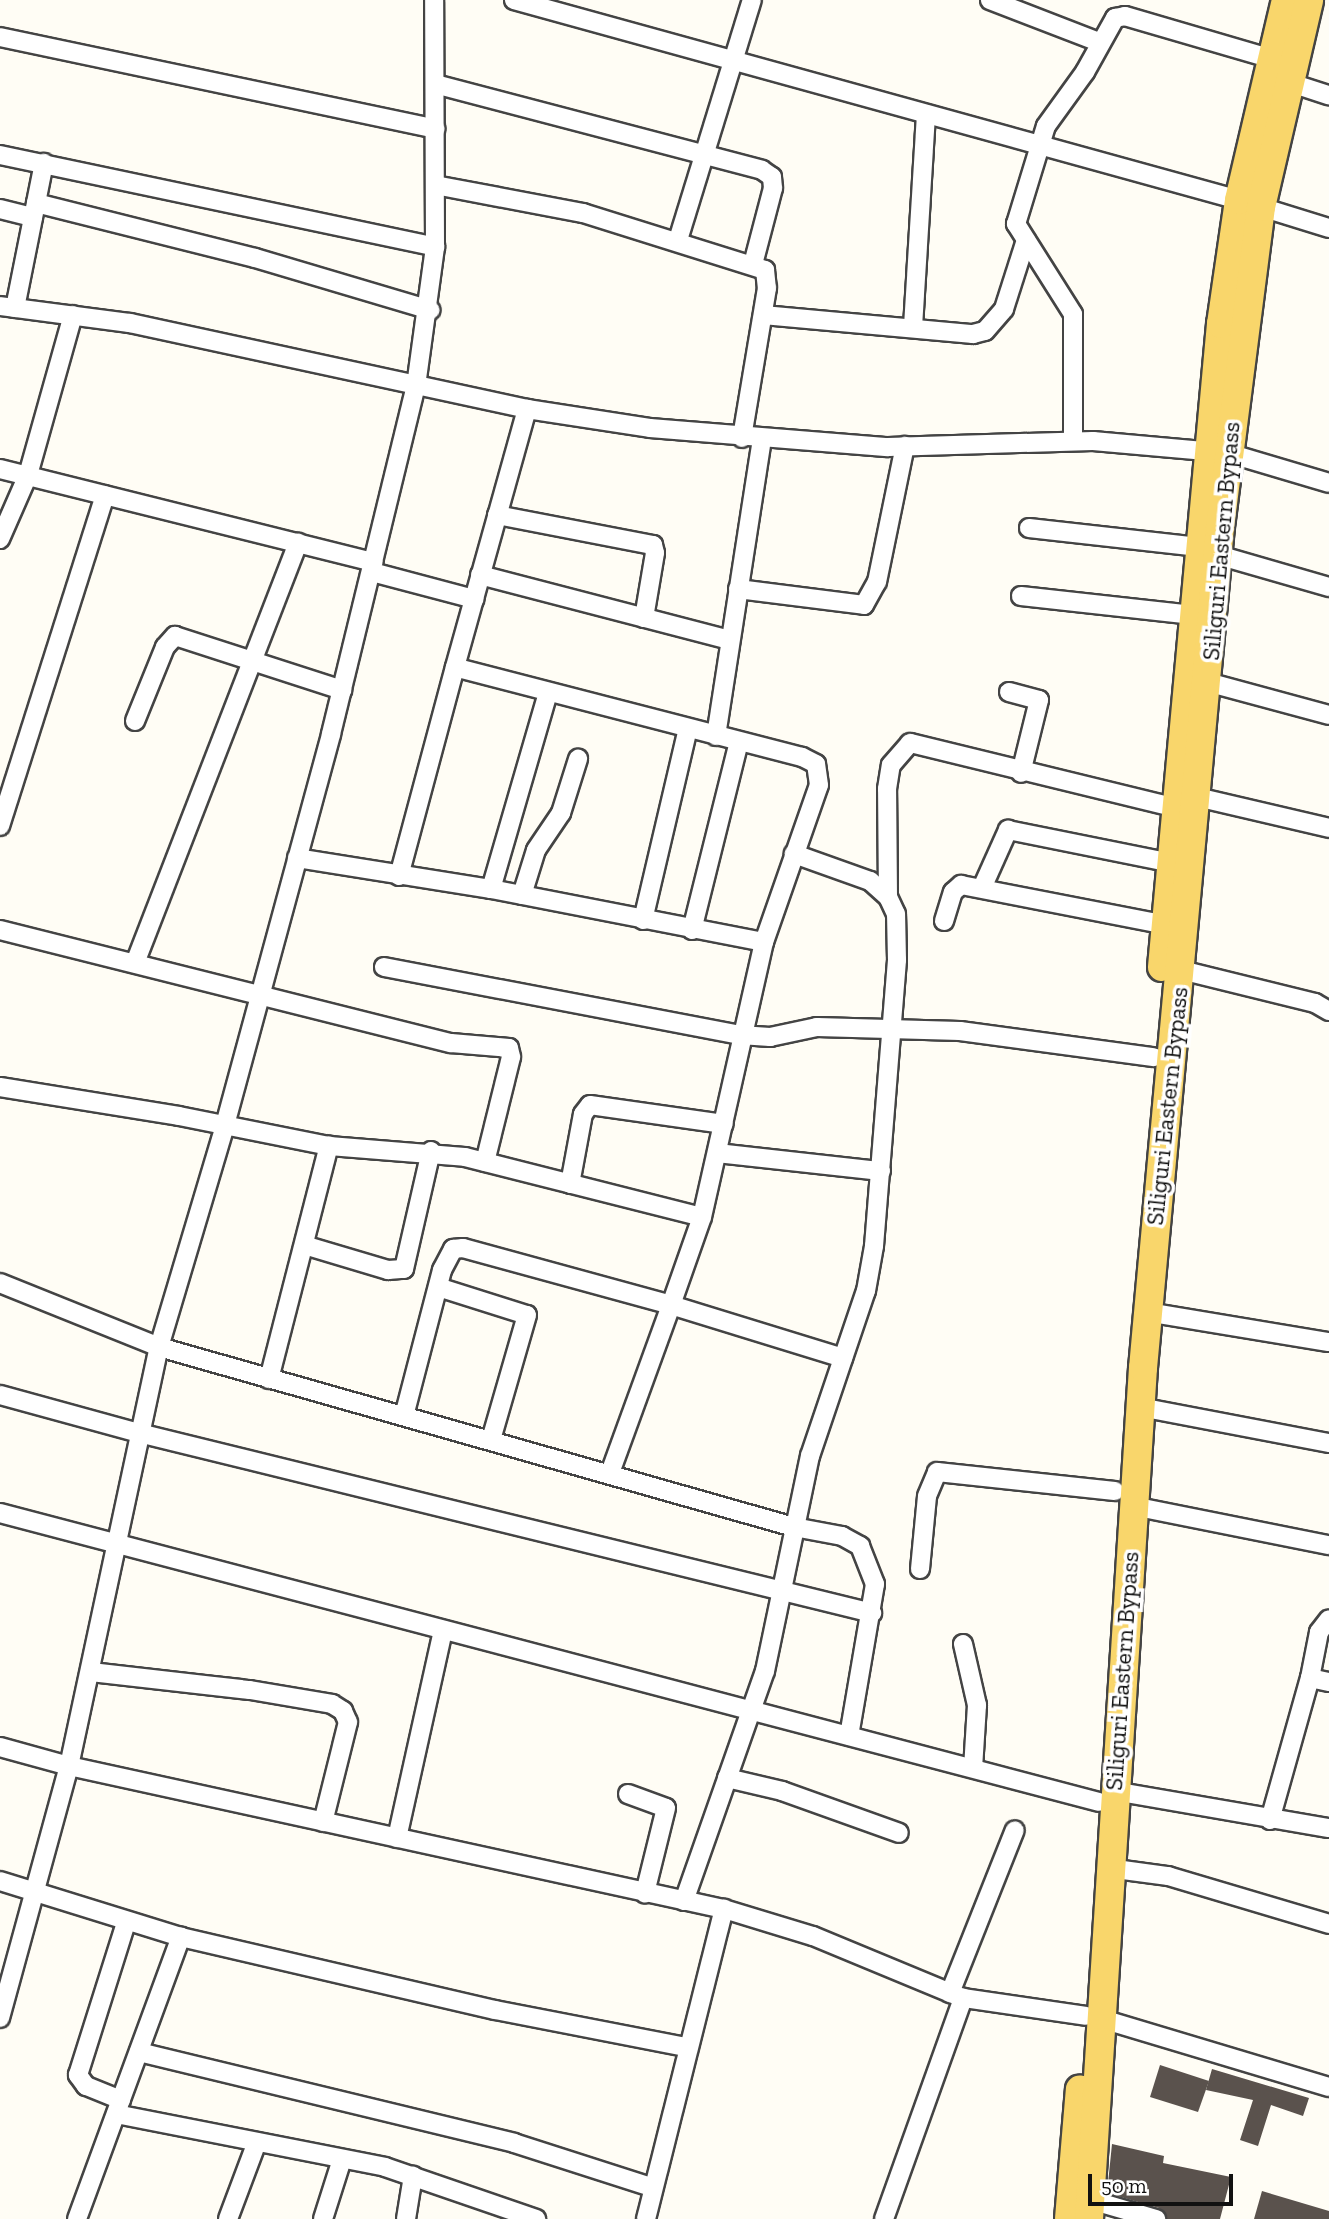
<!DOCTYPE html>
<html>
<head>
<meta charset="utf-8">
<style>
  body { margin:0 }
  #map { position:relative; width:1329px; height:2219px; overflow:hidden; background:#fffdf5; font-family:"Zilla Slab",serif }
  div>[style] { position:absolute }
  .building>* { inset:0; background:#5a524d }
  .roads { filter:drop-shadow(2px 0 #444) drop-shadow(-2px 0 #444) drop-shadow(0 2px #444) drop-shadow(0 -2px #444) }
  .street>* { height:18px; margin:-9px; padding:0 9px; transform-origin:9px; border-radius:9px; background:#fff }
  .primary>* { height:28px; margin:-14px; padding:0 14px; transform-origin:14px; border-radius:14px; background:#f9d66b }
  span { translate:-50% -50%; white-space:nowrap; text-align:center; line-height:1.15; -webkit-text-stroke:7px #fff; paint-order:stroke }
  .street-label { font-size:24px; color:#111 }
  .scale { position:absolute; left:1088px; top:2174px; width:145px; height:32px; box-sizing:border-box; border:4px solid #111; border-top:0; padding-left:9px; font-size:21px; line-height:24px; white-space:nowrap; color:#111; -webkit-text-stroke:5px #fff; paint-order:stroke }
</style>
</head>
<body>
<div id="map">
  <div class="building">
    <i style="clip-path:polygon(1160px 2065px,1209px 2081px,1198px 2112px,1150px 2097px)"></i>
    <i style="clip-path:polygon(1212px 2069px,1309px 2098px,1303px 2116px,1271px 2105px,1258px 2146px,1240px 2140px,1253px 2100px,1206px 2090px)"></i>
    <i style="clip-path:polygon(1112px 2144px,1164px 2156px,1163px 2163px,1231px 2177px,1220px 2219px,1167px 2219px,1159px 2208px,1107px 2193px)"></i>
    <i style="clip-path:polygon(1262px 2191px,1329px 2211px,1329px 2219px,1254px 2219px)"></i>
  </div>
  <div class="roads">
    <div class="street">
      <i style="left:514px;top:0;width:752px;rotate:15.42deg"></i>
      <i style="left:990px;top:0;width:117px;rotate:21.1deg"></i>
      <i style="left:0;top:37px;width:445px;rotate:11.9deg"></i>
      <i style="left:1291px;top:83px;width:40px;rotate:18deg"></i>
      <i style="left:435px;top:84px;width:338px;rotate:14.7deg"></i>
      <i style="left:762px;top:170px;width:12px;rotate:35deg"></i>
      <i style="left:772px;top:177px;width:11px;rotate:85deg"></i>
      <i style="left:773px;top:188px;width:79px;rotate:104.7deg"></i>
      <i style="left:0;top:155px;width:445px;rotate:11.9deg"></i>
      <i style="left:435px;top:185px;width:151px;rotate:10.7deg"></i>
      <i style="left:583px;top:213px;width:191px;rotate:17.4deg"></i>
      <i style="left:765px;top:270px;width:18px;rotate:84deg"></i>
      <i style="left:767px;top:288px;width:152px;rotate:99.5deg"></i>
      <i style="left:36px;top:203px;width:226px;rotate:14.1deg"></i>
      <i style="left:255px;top:258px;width:183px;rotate:16.5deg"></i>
      <i style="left:1261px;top:207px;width:71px;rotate:17.2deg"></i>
      <i style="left:0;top:209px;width:34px;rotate:14deg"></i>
      <i style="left:678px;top:240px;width:251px;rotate:-72.9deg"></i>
      <i style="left:0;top:306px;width:131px;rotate:7.5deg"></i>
      <i style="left:130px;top:323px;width:406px;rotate:12.2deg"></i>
      <i style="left:527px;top:409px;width:124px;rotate:8.8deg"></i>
      <i style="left:650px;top:428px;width:239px;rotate:4.6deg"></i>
      <i style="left:888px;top:447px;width:205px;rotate:-1.7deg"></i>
      <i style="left:1093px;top:441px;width:136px;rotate:5.1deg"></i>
      <i style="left:1228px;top:453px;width:105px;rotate:16.5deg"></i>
      <i style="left:15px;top:308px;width:148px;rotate:-78.7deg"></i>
      <i style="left:763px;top:315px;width:211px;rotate:5.2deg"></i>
      <i style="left:973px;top:334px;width:12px;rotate:-14deg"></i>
      <i style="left:985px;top:331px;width:29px;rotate:-49deg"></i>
      <i style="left:1004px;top:309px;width:72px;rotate:-72.3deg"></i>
      <i style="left:913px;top:327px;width:213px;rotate:-86.5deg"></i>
      <i style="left:1073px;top:441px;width:127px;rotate:-90deg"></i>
      <i style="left:1073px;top:314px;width:107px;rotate:-122.3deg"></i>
      <i style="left:1016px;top:224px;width:102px;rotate:-73deg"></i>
      <i style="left:1046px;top:126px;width:67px;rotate:-54.2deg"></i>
      <i style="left:1085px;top:72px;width:62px;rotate:-60.9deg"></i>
      <i style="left:1115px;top:18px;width:10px;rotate:-11deg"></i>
      <i style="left:1125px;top:16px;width:153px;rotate:16.3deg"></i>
      <i style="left:0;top:469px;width:385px;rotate:14deg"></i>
      <i style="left:497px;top:515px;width:159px;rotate:10.9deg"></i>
      <i style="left:653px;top:545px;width:8px;rotate:76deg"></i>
      <i style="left:655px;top:553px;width:66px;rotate:99.6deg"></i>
      <i style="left:1029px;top:528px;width:171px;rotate:6.4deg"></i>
      <i style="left:0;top:539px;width:70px;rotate:-66.4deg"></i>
      <i style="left:28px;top:475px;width:166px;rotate:-74.3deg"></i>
      <i style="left:1218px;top:555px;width:116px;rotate:16.1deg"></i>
      <i style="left:372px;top:572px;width:106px;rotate:14.8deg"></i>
      <i style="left:480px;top:575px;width:258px;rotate:14.6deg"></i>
      <i style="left:738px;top:589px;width:127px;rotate:7.2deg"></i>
      <i style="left:864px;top:605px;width:26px;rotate:-61deg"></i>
      <i style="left:877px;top:582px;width:139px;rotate:-78.4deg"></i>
      <i style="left:1021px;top:596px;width:173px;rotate:6.3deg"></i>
      <i style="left:1207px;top:682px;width:126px;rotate:15.1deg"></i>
      <i style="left:1009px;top:692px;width:31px;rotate:15deg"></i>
      <i style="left:1039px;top:700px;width:75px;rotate:103.9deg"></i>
      <i style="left:135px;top:721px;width:80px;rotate:-67.9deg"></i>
      <i style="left:165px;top:647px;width:15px;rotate:-48deg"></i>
      <i style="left:175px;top:636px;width:176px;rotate:17.9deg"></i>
      <i style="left:716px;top:736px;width:300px;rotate:-81.2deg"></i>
      <i style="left:1197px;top:797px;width:136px;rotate:13.2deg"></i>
      <i style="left:0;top:826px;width:347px;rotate:-72.4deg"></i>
      <i style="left:297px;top:858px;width:196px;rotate:9.1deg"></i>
      <i style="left:491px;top:889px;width:278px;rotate:11deg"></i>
      <i style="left:399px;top:876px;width:216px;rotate:-75deg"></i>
      <i style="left:982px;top:888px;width:64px;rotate:-65.9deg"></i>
      <i style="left:1008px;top:830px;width:167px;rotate:11.4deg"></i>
      <i style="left:491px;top:889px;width:204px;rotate:-73.8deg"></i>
      <i style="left:522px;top:895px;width:47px;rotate:-72.7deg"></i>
      <i style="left:536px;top:850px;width:45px;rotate:-56deg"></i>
      <i style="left:561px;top:813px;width:57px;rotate:-72.5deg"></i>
      <i style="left:888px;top:897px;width:108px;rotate:-90.5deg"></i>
      <i style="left:887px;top:789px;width:24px;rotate:-81deg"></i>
      <i style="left:891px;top:765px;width:29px;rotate:-49deg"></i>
      <i style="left:910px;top:743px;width:274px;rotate:13.7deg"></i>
      <i style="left:643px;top:920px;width:197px;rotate:-76.8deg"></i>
      <i style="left:944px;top:921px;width:30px;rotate:-73deg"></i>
      <i style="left:953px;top:892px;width:11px;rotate:-41deg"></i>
      <i style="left:961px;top:885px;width:209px;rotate:11deg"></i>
      <i style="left:0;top:930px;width:465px;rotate:14.1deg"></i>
      <i style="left:451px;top:1043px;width:58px;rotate:4.9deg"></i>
      <i style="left:509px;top:1048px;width:9px;rotate:77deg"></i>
      <i style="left:511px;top:1057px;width:108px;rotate:103.9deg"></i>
      <i style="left:692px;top:930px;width:194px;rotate:-76deg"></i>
      <i style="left:135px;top:963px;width:451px;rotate:-68.8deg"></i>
      <i style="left:384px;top:967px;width:362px;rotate:10.8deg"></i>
      <i style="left:740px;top:1035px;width:30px;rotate:4deg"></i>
      <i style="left:770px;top:1037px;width:48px;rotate:-12deg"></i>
      <i style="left:817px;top:1027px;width:143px;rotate:1.6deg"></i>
      <i style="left:960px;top:1031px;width:195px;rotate:7.7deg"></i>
      <i style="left:1181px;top:970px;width:138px;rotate:13.8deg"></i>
      <i style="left:1315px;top:1003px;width:16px;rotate:30deg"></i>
      <i style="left:0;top:1087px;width:181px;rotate:9.2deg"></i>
      <i style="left:179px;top:1116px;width:153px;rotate:11.3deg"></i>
      <i style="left:329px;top:1146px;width:136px;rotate:4.6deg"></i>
      <i style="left:465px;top:1157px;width:244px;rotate:14.2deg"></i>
      <i style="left:717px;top:1153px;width:165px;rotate:6.3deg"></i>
      <i style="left:570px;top:1184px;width:71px;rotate:-79.5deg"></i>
      <i style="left:583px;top:1114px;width:11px;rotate:-52deg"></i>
      <i style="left:590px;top:1105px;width:135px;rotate:8.1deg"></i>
      <i style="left:304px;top:1245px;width:88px;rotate:16.6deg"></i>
      <i style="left:388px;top:1270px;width:16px;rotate:-4deg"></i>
      <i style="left:404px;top:1269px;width:121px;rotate:-77.1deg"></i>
      <i style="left:0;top:1283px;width:171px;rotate:21.9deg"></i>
      <i style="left:159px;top:1347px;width:660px;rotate:15.83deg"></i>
      <i style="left:794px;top:1527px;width:49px;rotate:10.6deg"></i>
      <i style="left:842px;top:1536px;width:21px;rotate:29deg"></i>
      <i style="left:860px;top:1546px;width:41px;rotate:68.5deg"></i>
      <i style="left:875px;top:1584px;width:154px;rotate:99.7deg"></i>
      <i style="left:438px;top:1287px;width:93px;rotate:17.5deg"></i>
      <i style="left:527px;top:1315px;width:130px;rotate:106.1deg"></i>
      <i style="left:1147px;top:1312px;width:184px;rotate:9.4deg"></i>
      <i style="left:269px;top:1379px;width:241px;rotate:-75.6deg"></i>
      <i style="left:0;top:1395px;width:144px;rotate:15.3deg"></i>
      <i style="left:139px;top:1433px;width:755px;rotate:13.8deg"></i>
      <i style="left:1140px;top:1407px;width:192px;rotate:10.8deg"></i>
      <i style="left:404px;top:1416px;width:151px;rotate:-75.4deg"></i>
      <i style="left:442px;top:1270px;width:24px;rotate:-62deg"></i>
      <i style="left:453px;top:1249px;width:10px;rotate:-6deg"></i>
      <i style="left:463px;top:1248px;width:216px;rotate:15.3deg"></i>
      <i style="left:671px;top:1305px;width:93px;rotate:-70.6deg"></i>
      <i style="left:702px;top:1217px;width:282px;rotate:-77.3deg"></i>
      <i style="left:764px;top:942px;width:166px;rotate:-70.7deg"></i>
      <i style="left:819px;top:785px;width:21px;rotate:-98deg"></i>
      <i style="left:816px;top:764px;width:16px;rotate:-153deg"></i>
      <i style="left:802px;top:757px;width:358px;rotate:-165.5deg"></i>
      <i style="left:455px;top:667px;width:268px;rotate:-74.4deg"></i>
      <i style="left:610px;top:1473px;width:179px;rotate:-70deg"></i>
      <i style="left:671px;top:1305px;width:180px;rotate:17.1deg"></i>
      <i style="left:1133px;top:1506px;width:200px;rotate:11.3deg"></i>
      <i style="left:0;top:1513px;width:1136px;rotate:14.73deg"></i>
      <i style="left:920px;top:1569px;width:73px;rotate:-84.5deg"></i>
      <i style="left:927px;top:1496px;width:26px;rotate:-67deg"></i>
      <i style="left:937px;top:1472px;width:179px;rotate:6.1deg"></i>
      <i style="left:963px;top:1644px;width:63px;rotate:77.1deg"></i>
      <i style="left:977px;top:1705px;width:63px;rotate:93.6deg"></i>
      <i style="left:91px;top:1672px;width:160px;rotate:6.5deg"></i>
      <i style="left:250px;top:1690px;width:83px;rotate:9.7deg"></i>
      <i style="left:332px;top:1704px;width:13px;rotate:32deg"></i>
      <i style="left:343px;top:1711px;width:12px;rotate:66deg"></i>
      <i style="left:348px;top:1722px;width:103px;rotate:104deg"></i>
      <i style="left:1310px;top:1678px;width:47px;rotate:-78.9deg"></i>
      <i style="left:1319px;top:1632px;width:16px;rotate:-52deg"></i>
      <i style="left:0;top:1747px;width:72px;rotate:15.4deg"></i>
      <i style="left:69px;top:1766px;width:670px;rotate:12.32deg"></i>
      <i style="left:724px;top:1909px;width:93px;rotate:16.9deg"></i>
      <i style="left:813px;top:1936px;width:162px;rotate:22.5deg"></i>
      <i style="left:963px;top:1998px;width:124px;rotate:8.3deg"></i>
      <i style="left:727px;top:1778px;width:57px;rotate:13.3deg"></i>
      <i style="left:782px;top:1791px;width:124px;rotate:19.7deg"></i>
      <i style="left:1114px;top:1791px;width:218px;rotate:9.8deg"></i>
      <i style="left:628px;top:1794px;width:40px;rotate:20.2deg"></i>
      <i style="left:666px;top:1808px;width:88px;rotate:103.9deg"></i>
      <i style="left:1270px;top:1820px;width:148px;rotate:-74.3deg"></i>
      <i style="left:1310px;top:1678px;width:19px;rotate:12deg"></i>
      <i style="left:397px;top:1838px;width:213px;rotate:-77.5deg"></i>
      <i style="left:1108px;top:1868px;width:61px;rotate:7.6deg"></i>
      <i style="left:1168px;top:1876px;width:168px;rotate:16.6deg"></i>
      <i style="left:0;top:1881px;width:189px;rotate:17.2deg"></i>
      <i style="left:181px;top:1937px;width:322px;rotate:13.1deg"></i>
      <i style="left:495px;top:2010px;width:195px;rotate:11deg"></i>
      <i style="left:684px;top:1901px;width:244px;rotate:-70.6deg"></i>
      <i style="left:765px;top:1671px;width:220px;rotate:-78.2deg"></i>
      <i style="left:810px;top:1456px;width:174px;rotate:-71.3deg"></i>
      <i style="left:866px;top:1291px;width:46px;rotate:-79.9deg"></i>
      <i style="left:874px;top:1246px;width:287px;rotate:-85.4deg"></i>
      <i style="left:897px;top:960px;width:46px;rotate:-91.2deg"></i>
      <i style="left:896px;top:914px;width:19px;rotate:-115deg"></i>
      <i style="left:888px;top:897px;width:24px;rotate:-138deg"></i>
      <i style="left:870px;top:881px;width:81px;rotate:-160.4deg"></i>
      <i style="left:950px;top:1993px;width:175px;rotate:-68.3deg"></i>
      <i style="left:0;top:2018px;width:261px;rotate:-74.7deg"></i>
      <i style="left:69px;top:1766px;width:429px;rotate:-77.9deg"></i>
      <i style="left:159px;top:1347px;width:232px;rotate:-73.4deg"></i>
      <i style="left:225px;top:1125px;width:405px;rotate:-74.8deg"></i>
      <i style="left:331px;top:734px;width:358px;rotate:-76.3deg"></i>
      <i style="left:416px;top:386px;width:140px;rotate:-82.2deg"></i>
      <i style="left:435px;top:247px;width:247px;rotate:-90.2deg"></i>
      <i style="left:1102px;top:2019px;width:237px;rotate:16.7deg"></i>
      <i style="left:139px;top:2052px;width:386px;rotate:13.6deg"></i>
      <i style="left:514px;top:2143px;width:144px;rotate:17.8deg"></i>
      <i style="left:121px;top:2100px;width:38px;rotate:-158deg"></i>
      <i style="left:86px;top:2086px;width:14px;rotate:-126deg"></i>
      <i style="left:78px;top:2075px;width:159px;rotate:-72.5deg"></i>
      <i style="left:116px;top:2114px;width:274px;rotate:11.1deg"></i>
      <i style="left:385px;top:2167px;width:160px;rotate:19deg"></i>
      <i style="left:1091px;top:2200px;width:68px;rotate:16.3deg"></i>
      <i style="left:77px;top:2219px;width:301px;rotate:-69.8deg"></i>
      <i style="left:228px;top:2219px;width:82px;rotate:-69.4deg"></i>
      <i style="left:323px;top:2219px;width:63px;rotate:-72.4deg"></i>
      <i style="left:406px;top:2219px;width:44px;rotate:-80.8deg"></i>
      <i style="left:646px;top:2219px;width:320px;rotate:-75.9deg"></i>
      <i style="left:884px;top:2219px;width:235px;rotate:-70.3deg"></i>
    </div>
    <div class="primary">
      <i style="left:1162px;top:967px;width:646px;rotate:-84.76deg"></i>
      <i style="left:1221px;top:324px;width:125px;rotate:-81.7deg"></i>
      <i style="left:1239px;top:200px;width:205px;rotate:-76.8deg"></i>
      <i style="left:1069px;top:2219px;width:130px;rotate:-85.2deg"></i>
      <i style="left:1089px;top:2219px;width:853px;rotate:-86.37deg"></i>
      <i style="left:1143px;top:1368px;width:845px;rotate:-84.77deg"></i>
      <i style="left:1220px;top:527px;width:323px;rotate:-82.7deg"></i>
      <i style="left:1261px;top:207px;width:212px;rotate:-76.9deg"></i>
    </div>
  </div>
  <div class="street-label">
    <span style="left:1221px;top:541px;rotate:-85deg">Siliguri Eastern Bypass</span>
    <span style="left:1167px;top:1106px;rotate:-84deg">Siliguri Eastern Bypass</span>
    <span style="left:1122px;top:1671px;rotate:-86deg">Siliguri Eastern Bypass</span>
  </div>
  <div class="scale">50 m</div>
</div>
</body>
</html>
